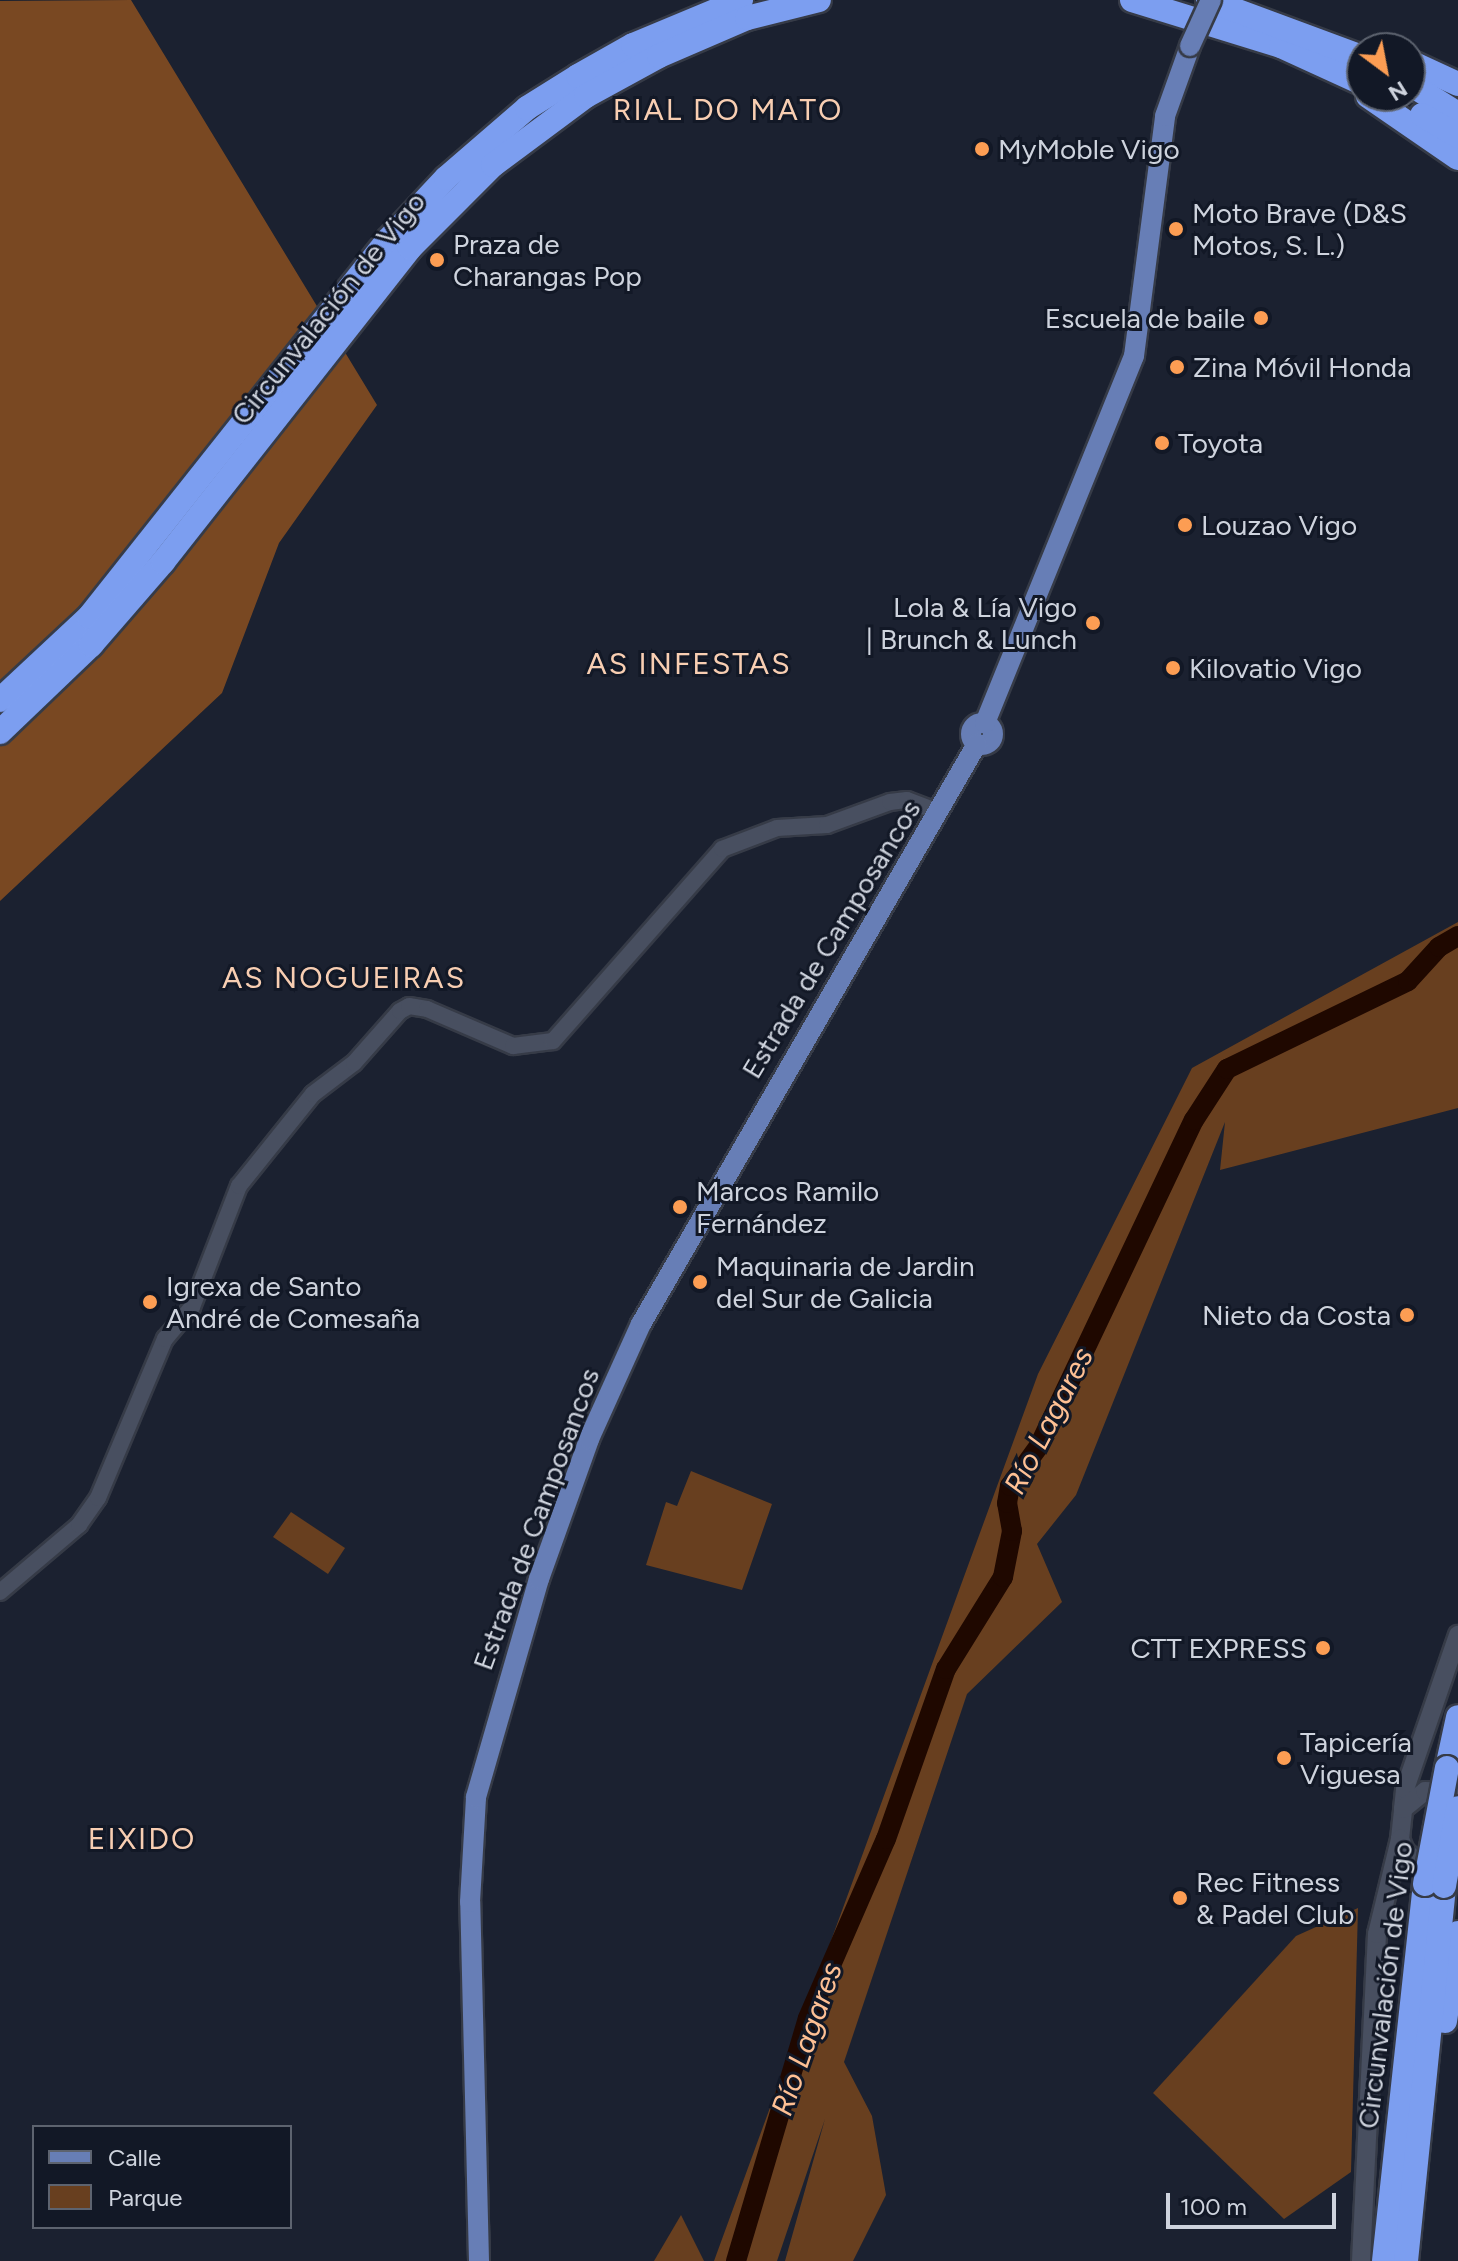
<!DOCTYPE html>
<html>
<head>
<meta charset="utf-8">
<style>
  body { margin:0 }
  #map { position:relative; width:1458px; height:2261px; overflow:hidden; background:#1b2130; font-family:Figtree,sans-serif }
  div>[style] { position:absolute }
  .green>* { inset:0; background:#683f1f }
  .forest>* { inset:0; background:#794822 }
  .river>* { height:20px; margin:-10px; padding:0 10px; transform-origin:10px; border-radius:10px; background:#1f0800 }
  .roads { filter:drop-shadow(2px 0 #363b47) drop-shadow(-2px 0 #363b47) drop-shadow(0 2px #363b47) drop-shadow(0 -2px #363b47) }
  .tertiary>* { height:16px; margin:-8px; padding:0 8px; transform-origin:8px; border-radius:8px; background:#484f60 }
  .secondary>* { height:18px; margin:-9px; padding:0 9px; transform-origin:9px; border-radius:9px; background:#484f60 }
  .primary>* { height:20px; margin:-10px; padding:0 10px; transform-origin:10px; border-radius:10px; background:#677eb6 }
  .primary>.ring { margin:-10px; padding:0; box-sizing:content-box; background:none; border:20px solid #677eb6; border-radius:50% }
  .motorway>* { height:24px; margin:-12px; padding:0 12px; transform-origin:12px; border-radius:12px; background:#7c9ef0 }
  .bridges { filter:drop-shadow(2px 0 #363b47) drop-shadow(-2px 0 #363b47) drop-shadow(0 2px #363b47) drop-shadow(0 -2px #363b47) }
  .primary-bridge>* { height:20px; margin:-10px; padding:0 10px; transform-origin:10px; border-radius:10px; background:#677eb6 }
  .motorway-bridge>* { height:24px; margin:-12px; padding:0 12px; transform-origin:12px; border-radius:12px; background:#7c9ef0 }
  .dots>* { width:22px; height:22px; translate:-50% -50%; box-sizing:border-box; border:4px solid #121826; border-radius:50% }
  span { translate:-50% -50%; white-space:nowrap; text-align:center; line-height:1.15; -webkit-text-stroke:6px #121826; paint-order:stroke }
  .poi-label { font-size:28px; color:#ced3dd }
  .left { translate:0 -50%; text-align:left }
  .right { translate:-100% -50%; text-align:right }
  .street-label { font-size:28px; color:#ced3dd }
  .neighbourhood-label { font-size:30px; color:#f8ceb2; letter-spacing:2px }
  .water-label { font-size:30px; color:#fec094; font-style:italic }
  .legend { position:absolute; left:32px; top:2125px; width:260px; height:104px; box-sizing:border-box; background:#121826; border:2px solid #5d636f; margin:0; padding:10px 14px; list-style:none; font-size:24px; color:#ced3dd }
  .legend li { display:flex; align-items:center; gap:16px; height:40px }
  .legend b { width:40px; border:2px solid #5d636f }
  .north { position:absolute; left:1346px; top:32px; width:80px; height:80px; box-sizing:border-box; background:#121826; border:2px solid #5d636f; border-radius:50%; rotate:148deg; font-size:22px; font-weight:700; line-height:32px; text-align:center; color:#ced3dd }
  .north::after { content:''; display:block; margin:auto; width:28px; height:36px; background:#fc9d53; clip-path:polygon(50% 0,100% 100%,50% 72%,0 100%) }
  .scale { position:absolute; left:1166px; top:2193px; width:170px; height:36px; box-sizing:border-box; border:4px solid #ced3dd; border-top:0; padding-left:10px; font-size:24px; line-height:28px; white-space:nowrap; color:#ced3dd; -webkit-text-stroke:6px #121826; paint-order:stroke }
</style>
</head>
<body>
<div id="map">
  <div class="green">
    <i style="clip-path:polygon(1458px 922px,1458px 1108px,1220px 1170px,1225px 1122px,1076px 1495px,1037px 1544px,1062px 1602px,967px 1694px,844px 2062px,872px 2116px,886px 2195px,853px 2261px,785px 2261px,825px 2119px,777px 2261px,714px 2261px,1038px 1374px,1192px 1068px)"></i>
    <i style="clip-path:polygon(691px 1471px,772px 1504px,742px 1590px,646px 1565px,666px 1502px,677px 1506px)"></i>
    <i style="clip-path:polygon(291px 1512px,345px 1548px,328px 1574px,273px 1537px)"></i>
    <i style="clip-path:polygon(1358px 1908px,1351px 2172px,1284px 2219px,1153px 2093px,1296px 1936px)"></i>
    <i style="clip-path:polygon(681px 2215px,704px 2261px,654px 2261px)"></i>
  </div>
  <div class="forest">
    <i style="clip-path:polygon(131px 0,377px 405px,279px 543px,222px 693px,0 901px,0 1px)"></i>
  </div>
  <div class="river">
    <i style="left:736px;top:2261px;width:253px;rotate:-73.5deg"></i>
    <i style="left:808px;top:2018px;width:195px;rotate:-66.5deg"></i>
    <i style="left:886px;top:1839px;width:180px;rotate:-70.6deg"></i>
    <i style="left:946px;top:1669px;width:108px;rotate:-58.2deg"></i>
    <i style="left:1003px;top:1577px;width:47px;rotate:-78.9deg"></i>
    <i style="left:1012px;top:1531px;width:28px;rotate:-100deg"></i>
    <i style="left:1007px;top:1503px;width:17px;rotate:-80deg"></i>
    <i style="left:1010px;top:1486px;width:49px;rotate:-54.1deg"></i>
    <i style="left:1039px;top:1446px;width:361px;rotate:-64.6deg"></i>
    <i style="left:1194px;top:1120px;width:61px;rotate:-57.1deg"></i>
    <i style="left:1227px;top:1069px;width:201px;rotate:-25.9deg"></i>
    <i style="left:1408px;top:981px;width:46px;rotate:-47.6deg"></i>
    <i style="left:1439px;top:947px;width:22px;rotate:-30deg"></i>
  </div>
  <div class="roads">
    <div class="tertiary">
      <i style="left:0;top:1592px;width:104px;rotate:-40.3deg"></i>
      <i style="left:79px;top:1525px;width:33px;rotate:-55deg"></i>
      <i style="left:98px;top:1498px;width:173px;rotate:-67.2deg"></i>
      <i style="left:165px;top:1339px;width:42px;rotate:-49.8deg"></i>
      <i style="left:192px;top:1307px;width:130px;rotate:-68.8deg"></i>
      <i style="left:239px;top:1186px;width:118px;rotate:-51.2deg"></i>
      <i style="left:313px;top:1094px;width:51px;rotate:-37.1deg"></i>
      <i style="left:354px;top:1063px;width:69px;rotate:-48.5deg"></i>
      <i style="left:400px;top:1011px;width:10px;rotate:-29deg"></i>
      <i style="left:409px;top:1006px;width:18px;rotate:9deg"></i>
      <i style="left:427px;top:1009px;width:94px;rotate:23.3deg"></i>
      <i style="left:513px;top:1046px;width:40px;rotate:-7.1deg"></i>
      <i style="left:553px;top:1041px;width:256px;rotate:-48.6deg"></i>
      <i style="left:722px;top:849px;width:59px;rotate:-20.9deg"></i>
      <i style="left:777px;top:828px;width:50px;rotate:-3.4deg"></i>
      <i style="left:827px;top:825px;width:67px;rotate:-20.1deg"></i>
      <i style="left:890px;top:802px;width:17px;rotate:-7deg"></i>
      <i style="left:907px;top:800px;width:33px;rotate:21deg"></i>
    </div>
    <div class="secondary">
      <i style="left:1403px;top:1809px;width:20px;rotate:-84deg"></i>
      <i style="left:1405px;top:1789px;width:163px;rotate:-71deg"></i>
      <i style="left:1437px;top:1871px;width:18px;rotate:-161deg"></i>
      <i style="left:1420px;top:1865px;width:21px;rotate:-137deg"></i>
      <i style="left:1405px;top:1851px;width:13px;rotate:-113deg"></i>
      <i style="left:1400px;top:1839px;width:30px;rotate:-84deg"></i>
      <i style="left:1403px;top:1809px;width:28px;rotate:-39deg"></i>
      <i style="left:1425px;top:1791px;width:33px;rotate:2deg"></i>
      <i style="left:1361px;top:2261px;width:327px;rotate:-87.2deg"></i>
      <i style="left:1377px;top:1934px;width:98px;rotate:-76.4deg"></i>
    </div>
    <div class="primary">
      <i class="ring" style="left:971px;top:723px;width:2px;height:2px"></i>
      <i style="left:985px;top:723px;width:396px;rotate:-67.9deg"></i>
      <i style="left:1134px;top:356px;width:242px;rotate:-82.6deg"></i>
      <i style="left:1165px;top:116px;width:74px;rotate:-70.3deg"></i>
      <i style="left:479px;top:2261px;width:359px;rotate:-91.4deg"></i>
      <i style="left:470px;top:1902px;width:105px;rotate:-86.7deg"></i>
      <i style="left:476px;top:1797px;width:227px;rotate:-73.9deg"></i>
      <i style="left:539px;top:1579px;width:149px;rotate:-70.3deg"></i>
      <i style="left:589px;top:1439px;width:126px;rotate:-65.7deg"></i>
      <i style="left:641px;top:1324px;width:670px;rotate:-59.92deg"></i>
    </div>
    <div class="motorway">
      <i style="left:1132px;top:0;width:156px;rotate:17.2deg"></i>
      <i style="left:1281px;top:46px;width:89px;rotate:24.6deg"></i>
      <i style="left:1208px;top:0;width:164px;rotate:20.3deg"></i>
      <i style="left:1410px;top:62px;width:53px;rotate:24.6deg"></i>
      <i style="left:1410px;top:84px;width:57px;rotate:32deg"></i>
      <i style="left:1368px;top:96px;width:109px;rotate:34.6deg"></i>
      <i style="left:1422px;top:115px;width:42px;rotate:30.3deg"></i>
      <i style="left:0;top:700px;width:122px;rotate:-43deg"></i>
      <i style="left:89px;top:617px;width:481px;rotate:-51.6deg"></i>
      <i style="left:388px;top:240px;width:85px;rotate:-46.9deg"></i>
      <i style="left:446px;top:178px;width:107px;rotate:-40.8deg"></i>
      <i style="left:527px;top:108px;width:60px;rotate:-32.1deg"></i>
      <i style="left:578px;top:76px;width:63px;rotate:-29.4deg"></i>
      <i style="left:633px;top:45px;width:117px;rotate:-22.6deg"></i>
      <i style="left:0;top:732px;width:126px;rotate:-43.7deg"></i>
      <i style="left:91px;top:645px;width:110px;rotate:-49.1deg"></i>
      <i style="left:163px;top:562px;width:400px;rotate:-51.8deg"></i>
      <i style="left:410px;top:248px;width:117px;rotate:-45deg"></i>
      <i style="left:493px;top:165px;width:116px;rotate:-36.6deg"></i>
      <i style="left:586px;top:96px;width:83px;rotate:-28.7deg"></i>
      <i style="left:659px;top:56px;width:96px;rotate:-23.4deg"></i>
      <i style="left:747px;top:18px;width:74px;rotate:-14deg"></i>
      <i style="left:1447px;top:1768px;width:52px;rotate:-77.8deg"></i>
      <i style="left:1445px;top:2021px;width:89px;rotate:-81.6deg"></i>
      <i style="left:1384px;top:2261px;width:379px;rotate:-83.8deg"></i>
      <i style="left:1406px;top:2261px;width:377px;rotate:-84.2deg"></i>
    </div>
  </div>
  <div class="bridges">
    <div class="primary-bridge">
      <i style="left:1190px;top:46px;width:51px;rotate:-65.5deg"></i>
    </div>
    <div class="motorway-bridge">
      <i style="left:1425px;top:1884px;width:118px;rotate:-79.3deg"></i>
      <i style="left:1444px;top:1886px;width:79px;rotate:-79.8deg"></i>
    </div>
  </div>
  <div class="dots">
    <i style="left:982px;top:149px;background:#fc9d53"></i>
    <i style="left:1176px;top:229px;background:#fc9d53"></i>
    <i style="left:437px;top:260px;background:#fc9d53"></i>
    <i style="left:1261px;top:318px;background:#fc9d53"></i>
    <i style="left:1177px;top:367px;background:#fc9d53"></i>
    <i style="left:1162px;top:443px;background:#fc9d53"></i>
    <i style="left:1185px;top:525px;background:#fc9d53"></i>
    <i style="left:1093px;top:623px;background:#fc9d53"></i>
    <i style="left:1173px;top:668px;background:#fc9d53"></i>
    <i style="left:680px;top:1207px;background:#fc9d53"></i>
    <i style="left:700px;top:1282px;background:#fc9d53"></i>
    <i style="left:150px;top:1302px;background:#fc9d53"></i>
    <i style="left:1407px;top:1315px;background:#fc9d53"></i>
    <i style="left:1323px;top:1648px;background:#fc9d53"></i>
    <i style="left:1284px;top:1758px;background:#fc9d53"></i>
    <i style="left:1180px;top:1898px;background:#fc9d53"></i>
  </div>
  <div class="poi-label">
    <span class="left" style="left:998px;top:149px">MyMoble Vigo</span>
    <span class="left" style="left:1192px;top:229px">Moto Brave (D&amp;S<br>Motos, S. L.)</span>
    <span class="left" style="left:453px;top:260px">Praza de<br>Charangas Pop</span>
    <span class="right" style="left:1245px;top:318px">Escuela de baile</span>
    <span class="left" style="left:1193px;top:367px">Zina Móvil Honda</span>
    <span class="left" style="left:1178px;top:443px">Toyota</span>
    <span class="left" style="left:1201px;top:525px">Louzao Vigo</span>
    <span class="right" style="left:1077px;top:623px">Lola &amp; Lía Vigo<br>| Brunch &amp; Lunch</span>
    <span class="left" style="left:1189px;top:668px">Kilovatio Vigo</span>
    <span class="left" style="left:696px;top:1207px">Marcos Ramilo<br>Fernández</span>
    <span class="left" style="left:716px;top:1282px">Maquinaria de Jardin<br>del Sur de Galicia</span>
    <span class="left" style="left:166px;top:1302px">Igrexa de Santo<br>André de Comesaña</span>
    <span class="right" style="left:1391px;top:1315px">Nieto da Costa</span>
    <span class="right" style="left:1307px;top:1648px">CTT EXPRESS</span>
    <span class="left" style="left:1300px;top:1758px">Tapicería<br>Viguesa</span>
    <span class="left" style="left:1196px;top:1898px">Rec Fitness<br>&amp; Padel Club</span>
  </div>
  <div class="street-label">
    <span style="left:328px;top:308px;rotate:-51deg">Circunvalación de Vigo</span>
    <span style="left:831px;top:939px;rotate:-59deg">Estrada de Camposancos</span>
    <span style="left:536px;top:1519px;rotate:-70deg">Estrada de Camposancos</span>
    <span style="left:1385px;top:1985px;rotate:-83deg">Circunvalación de Vigo</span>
  </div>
  <div class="neighbourhood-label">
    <span style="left:728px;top:110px">RIAL DO MATO</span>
    <span style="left:689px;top:664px">AS INFESTAS</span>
    <span style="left:344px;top:978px">AS NOGUEIRAS</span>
    <span style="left:142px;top:1839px">EIXIDO</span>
  </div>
  <div class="water-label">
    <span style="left:1049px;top:1421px;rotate:-63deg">Río Lagares</span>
    <span style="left:807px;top:2039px;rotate:-71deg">Río Lagares</span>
  </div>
  <ul class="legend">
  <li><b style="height:10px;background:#677eb6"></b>Calle</li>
  <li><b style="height:22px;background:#683f1f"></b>Parque</li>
  </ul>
  <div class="north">N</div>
  <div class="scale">100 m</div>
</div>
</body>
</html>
